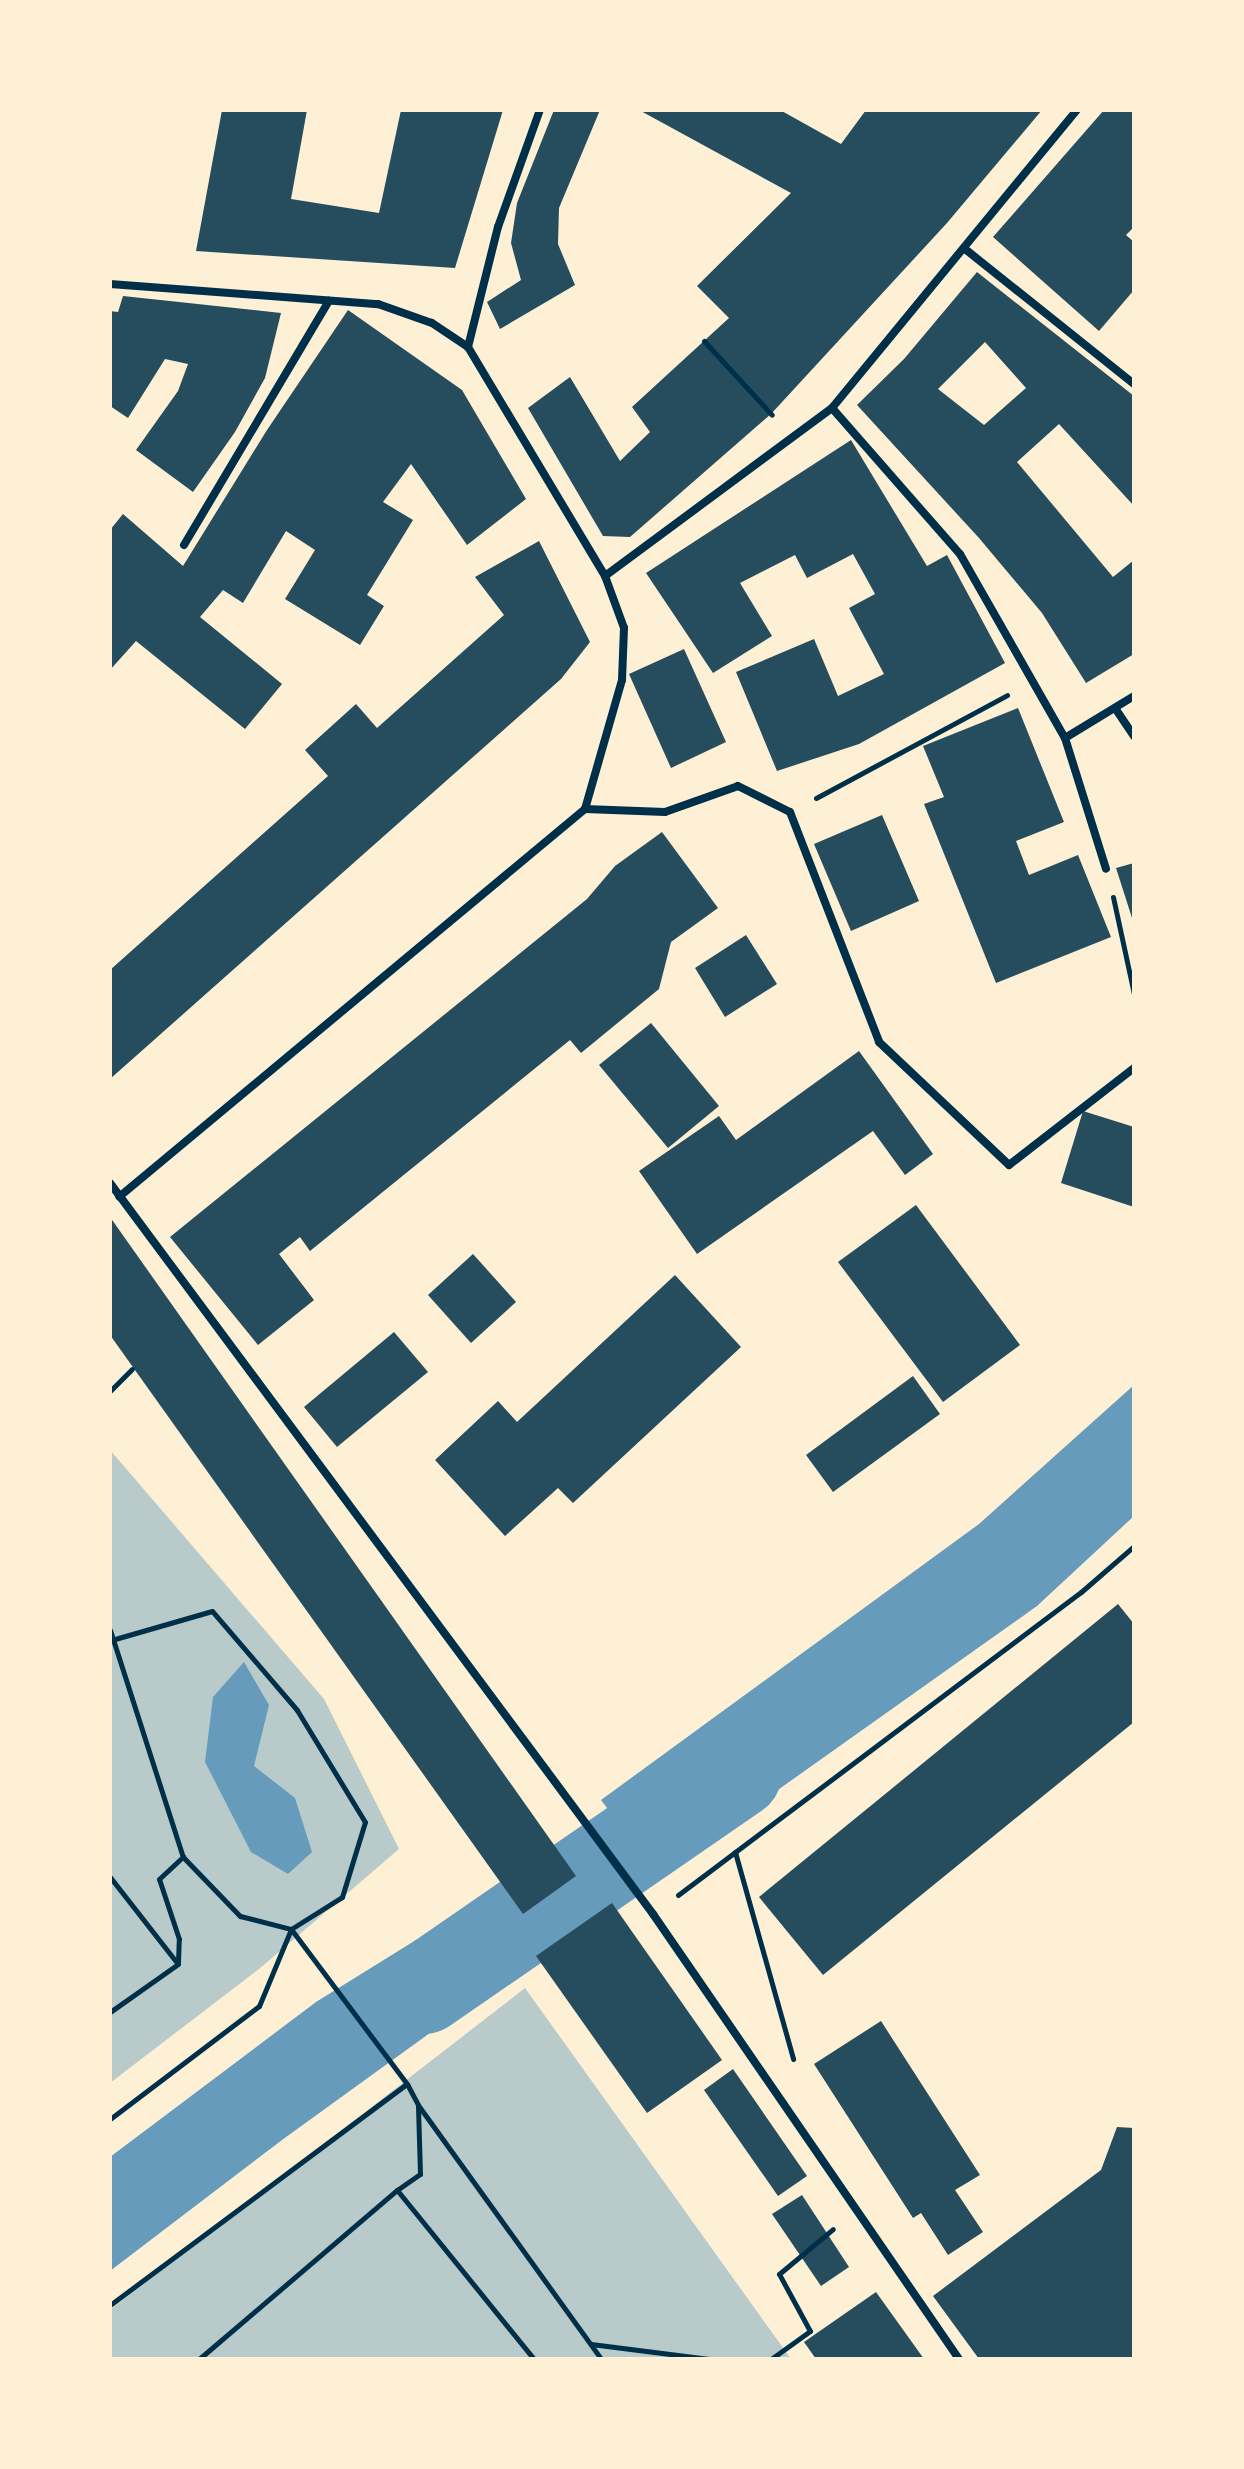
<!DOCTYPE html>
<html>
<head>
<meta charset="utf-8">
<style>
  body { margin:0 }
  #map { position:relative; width:1244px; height:2469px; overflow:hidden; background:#fdf0d5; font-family:"Work Sans",sans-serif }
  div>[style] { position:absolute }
  .green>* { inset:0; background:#b9caca }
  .water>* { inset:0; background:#669bbc }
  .river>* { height:90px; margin:-45px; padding:0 45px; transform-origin:45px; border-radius:45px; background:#669bbc }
  .building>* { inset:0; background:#264d5e }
  .path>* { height:5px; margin:-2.5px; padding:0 2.5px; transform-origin:2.5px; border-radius:2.5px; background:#003049 }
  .minor>* { height:8px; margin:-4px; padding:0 4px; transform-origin:4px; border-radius:4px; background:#003049 }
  span { translate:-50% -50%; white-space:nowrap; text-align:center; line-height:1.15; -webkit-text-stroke:6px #fdf0d5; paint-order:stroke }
  .frame { position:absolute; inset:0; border:112px solid #fdf0d5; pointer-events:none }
</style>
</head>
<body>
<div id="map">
  <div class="green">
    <i style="clip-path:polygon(110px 1450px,324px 1699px,399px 1849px,259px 1969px,110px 2083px)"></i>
    <i style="clip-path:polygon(525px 1988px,791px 2359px,110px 2359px,110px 2310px)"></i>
  </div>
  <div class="water">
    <i style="clip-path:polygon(1134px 1385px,1134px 1516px,1037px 1606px,658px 1875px,601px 1800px,979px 1524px)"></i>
    <i style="clip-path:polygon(244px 1662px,269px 1705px,254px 1766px,295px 1798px,312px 1852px,288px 1874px,251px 1852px,205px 1762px,213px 1697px)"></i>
    <i style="clip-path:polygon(503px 1886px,546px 1949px,282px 2140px,110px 2271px,110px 2157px,316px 2002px)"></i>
  </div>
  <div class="river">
    <i style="left:424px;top:1989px;width:380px;rotate:-34.6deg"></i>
  </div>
  <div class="building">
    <i style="clip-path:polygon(222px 110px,307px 110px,291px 199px,379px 213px,401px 110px,503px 110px,455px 268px,196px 251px)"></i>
    <i style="clip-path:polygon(554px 110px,600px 110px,559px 208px,558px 244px,575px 285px,500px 329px,487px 302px,521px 280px,511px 243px,517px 203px)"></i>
    <i style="clip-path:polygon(639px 110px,780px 110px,841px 144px,866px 110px,1042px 110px,947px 223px,771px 414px,630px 537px,603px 536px,528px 408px,570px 377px,620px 461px,650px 432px,632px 407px,729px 318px,697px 286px,791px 193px)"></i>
    <i style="clip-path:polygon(1104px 110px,1134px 110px,1134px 227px,1126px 235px,1134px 242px,1134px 290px,1099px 331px,993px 237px)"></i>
    <i style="clip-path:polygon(evenodd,977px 272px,1134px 396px,1134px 506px,1059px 424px,1017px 462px,1113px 577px,1134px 560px,1134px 654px,1086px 683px,1042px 613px,979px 538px,857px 405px,904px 359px,977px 272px,985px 342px,1026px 388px,984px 425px,938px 389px,985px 342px)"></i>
    <i style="clip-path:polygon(123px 296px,281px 313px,265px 378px,235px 432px,193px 492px,136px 450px,178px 391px,188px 364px,165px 359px,128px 418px,110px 406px,110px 311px,118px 312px)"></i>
    <i style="clip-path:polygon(348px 310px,462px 390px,526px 499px,467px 545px,411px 464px,383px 502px,413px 520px,367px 595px,384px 606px,360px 645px,285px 599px,315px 550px,286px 531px,243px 603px,223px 590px,200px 617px,282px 684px,245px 729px,136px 641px,110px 670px,110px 530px,123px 514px,183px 566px,267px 430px)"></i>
    <i style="clip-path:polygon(851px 440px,927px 566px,947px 555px,1005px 663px,859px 744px,777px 771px,736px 672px,814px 639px,838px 696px,884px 674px,849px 608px,875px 594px,853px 554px,807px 578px,795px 555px,740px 583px,772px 636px,713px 673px,646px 573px)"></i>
    <i style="clip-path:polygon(539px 541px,590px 642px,561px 679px,110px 1079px,110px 970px,328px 776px,305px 750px,356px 704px,377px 728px,504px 615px,475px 577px)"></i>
    <i style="clip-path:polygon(684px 649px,726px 742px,671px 768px,629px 674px)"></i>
    <i style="clip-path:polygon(1018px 708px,1064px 822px,1016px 841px,1029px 875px,1078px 855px,1111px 937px,996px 983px,924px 804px,944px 797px,923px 746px)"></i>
    <i style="clip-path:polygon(882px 815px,919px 901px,851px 931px,814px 844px)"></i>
    <i style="clip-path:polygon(662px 832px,718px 908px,671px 942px,659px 989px,581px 1053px,570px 1040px,310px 1251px,300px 1237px,279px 1254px,314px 1300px,258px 1345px,170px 1237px,587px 899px,615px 866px)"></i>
    <i style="clip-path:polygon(1134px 863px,1134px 921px,1133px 921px,1116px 868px)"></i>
    <i style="clip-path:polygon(746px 935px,777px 984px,725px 1017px,695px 968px)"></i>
    <i style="clip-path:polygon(651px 1023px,719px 1106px,668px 1148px,599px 1065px)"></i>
    <i style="clip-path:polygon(859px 1051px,933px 1154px,905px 1175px,873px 1131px,697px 1254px,639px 1171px,719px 1116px,736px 1140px)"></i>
    <i style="clip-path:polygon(1083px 1111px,1134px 1127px,1134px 1207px,1061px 1183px)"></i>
    <i style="clip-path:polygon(916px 1205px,1020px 1345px,943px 1402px,838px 1262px)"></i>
    <i style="clip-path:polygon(110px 1217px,576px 1876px,523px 1914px,110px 1335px)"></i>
    <i style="clip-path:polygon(473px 1254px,516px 1302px,471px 1343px,428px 1295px)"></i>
    <i style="clip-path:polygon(675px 1275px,741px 1347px,573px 1503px,558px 1488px,505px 1536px,435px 1460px,498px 1401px,517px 1422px)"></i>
    <i style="clip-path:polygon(394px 1332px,428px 1372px,337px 1447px,304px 1407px)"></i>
    <i style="clip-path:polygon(913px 1376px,940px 1414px,833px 1492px,806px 1455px)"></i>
    <i style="clip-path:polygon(1118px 1604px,1134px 1624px,1134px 1722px,823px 1975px,759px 1897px)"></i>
    <i style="clip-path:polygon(612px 1903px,722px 2060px,647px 2113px,536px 1956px)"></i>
    <i style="clip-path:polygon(881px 2021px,980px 2175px,955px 2190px,983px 2232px,948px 2255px,921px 2213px,913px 2218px,814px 2064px)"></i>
    <i style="clip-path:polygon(733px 2069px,807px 2176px,778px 2196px,704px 2090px)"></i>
    <i style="clip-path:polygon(1117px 2127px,1134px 2128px,1134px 2359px,979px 2359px,933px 2296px,1101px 2170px)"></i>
    <i style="clip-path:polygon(802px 2195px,849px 2267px,821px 2286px,772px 2214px)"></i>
    <i style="clip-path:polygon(876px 2292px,924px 2359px,816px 2359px,804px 2342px)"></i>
  </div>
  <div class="path">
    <i style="left:704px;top:341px;width:100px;rotate:47.4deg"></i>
    <i style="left:816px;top:798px;width:217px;rotate:-28.3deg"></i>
    <i style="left:1113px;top:897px;width:99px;rotate:77.8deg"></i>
    <i style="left:110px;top:1391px;width:31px;rotate:-45deg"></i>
    <i style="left:110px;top:1630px;width:238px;rotate:72.2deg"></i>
    <i style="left:183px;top:1857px;width:82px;rotate:46deg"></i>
    <i style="left:240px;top:1916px;width:53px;rotate:14.3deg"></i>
    <i style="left:291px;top:1929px;width:194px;rotate:53.2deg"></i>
    <i style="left:407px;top:2084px;width:24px;rotate:62deg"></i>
    <i style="left:418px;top:2105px;width:313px;rotate:54.2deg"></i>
    <i style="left:735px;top:1852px;width:215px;rotate:74.3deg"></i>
    <i style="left:110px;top:1877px;width:110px;rotate:52deg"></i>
    <i style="left:178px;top:1964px;width:83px;rotate:144.8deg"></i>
    <i style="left:678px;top:1895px;width:504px;rotate:-36.94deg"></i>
    <i style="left:1081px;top:1592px;width:70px;rotate:-41deg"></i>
    <i style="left:178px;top:1962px;width:23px;rotate:-88deg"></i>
    <i style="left:179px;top:1939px;width:63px;rotate:-108.4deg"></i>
    <i style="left:159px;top:1879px;width:33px;rotate:-43deg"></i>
    <i style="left:110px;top:2119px;width:187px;rotate:-37.2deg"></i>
    <i style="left:259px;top:2006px;width:83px;rotate:-67.4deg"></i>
    <i style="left:291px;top:1929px;width:60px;rotate:-32.1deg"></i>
    <i style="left:342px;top:1897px;width:78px;rotate:-73deg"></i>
    <i style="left:365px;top:1822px;width:131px;rotate:-121.3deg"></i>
    <i style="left:297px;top:1710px;width:130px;rotate:-130.6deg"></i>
    <i style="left:212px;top:1611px;width:101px;rotate:163.9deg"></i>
    <i style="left:397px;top:2190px;width:28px;rotate:-35deg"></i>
    <i style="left:420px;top:2174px;width:68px;rotate:-91.7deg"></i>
    <i style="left:110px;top:2305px;width:370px;rotate:-36.7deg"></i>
    <i style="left:591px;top:2344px;width:119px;rotate:7.2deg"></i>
    <i style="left:199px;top:2359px;width:260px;rotate:-40.5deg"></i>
    <i style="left:397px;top:2190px;width:218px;rotate:51deg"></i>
    <i style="left:771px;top:2359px;width:48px;rotate:-35.7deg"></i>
    <i style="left:810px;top:2331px;width:65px;rotate:-118.5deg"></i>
    <i style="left:779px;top:2274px;width:70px;rotate:-39.8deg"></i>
  </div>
  <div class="minor">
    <i style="left:965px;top:249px;width:216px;rotate:38.6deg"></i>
    <i style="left:110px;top:284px;width:269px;rotate:4.3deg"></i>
    <i style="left:378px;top:304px;width:57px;rotate:19.4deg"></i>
    <i style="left:432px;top:323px;width:43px;rotate:33.7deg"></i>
    <i style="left:468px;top:347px;width:267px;rotate:59.1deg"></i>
    <i style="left:605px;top:576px;width:55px;rotate:69.9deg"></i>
    <i style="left:624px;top:628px;width:52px;rotate:92.2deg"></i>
    <i style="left:622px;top:680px;width:134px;rotate:106deg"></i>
    <i style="left:585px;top:809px;width:606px;rotate:140.22deg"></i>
    <i style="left:468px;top:347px;width:124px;rotate:-76deg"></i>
    <i style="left:498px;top:227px;width:124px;rotate:-70.3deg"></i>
    <i style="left:832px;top:408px;width:194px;rotate:48.8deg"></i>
    <i style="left:960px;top:554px;width:212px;rotate:60.3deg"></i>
    <i style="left:1065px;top:738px;width:137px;rotate:72.6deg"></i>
    <i style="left:184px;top:545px;width:284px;rotate:-59.3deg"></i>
    <i style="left:605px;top:576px;width:282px;rotate:-36.5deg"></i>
    <i style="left:832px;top:408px;width:386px;rotate:-50.6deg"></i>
    <i style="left:1115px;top:708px;width:34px;rotate:56deg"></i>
    <i style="left:1065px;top:738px;width:81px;rotate:-31.3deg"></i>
    <i style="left:585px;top:809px;width:80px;rotate:2.1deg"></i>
    <i style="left:665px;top:812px;width:77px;rotate:-19.6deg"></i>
    <i style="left:738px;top:786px;width:58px;rotate:26.6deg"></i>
    <i style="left:790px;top:812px;width:247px;rotate:68.8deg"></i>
    <i style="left:879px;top:1042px;width:179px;rotate:43.4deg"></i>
    <i style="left:1009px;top:1165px;width:158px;rotate:-37.8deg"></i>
    <i style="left:110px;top:1183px;width:911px;rotate:53.39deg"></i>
    <i style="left:653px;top:1914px;width:540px;rotate:55.49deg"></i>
  </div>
  <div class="frame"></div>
</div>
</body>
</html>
